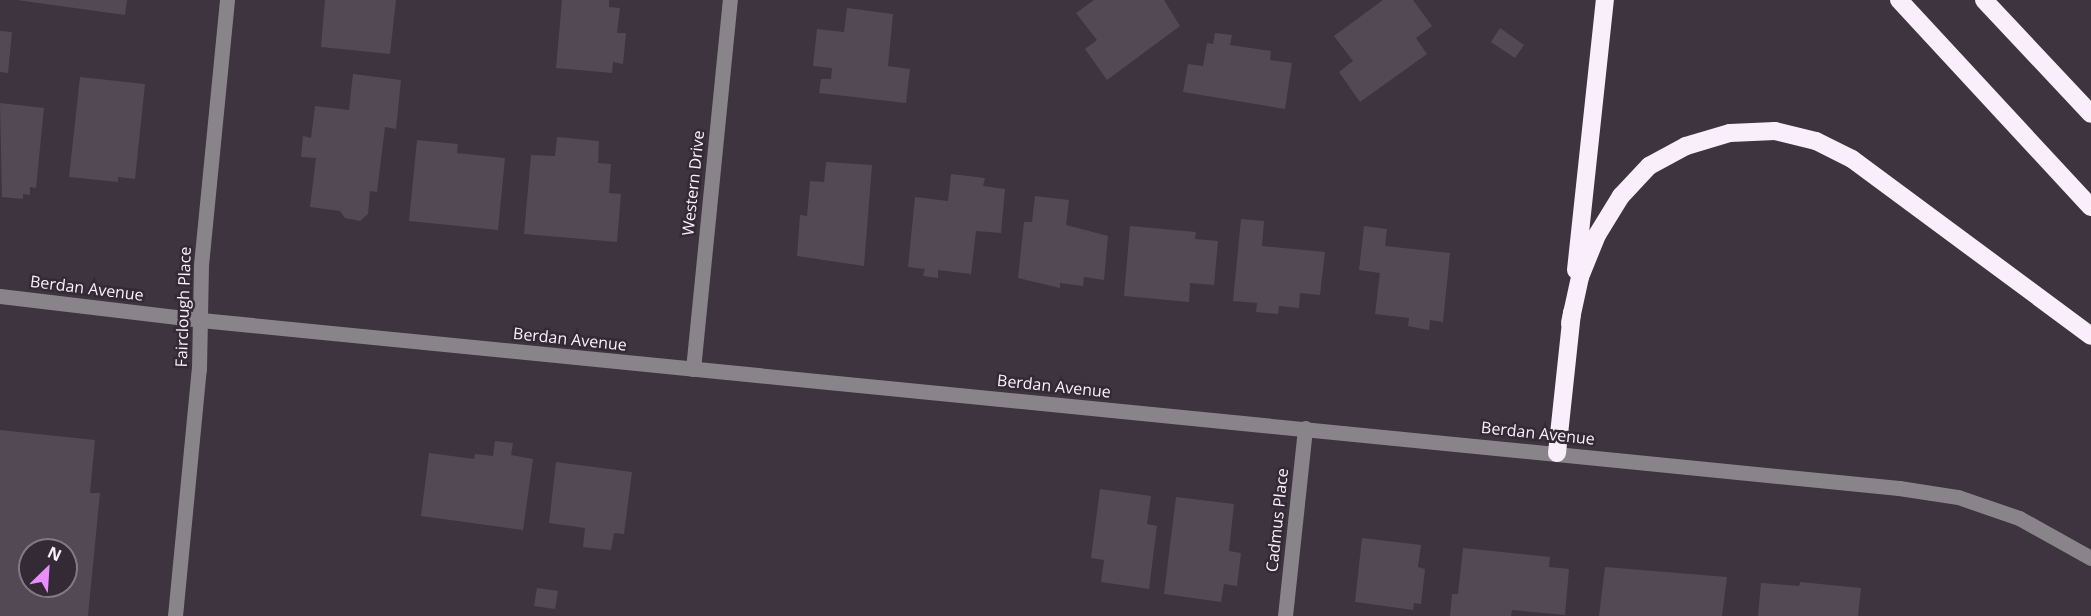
<!DOCTYPE html>
<html>
<head>
<meta charset="utf-8">
<style>
  body { margin:0 }
  #map { position:relative; width:2091px; height:616px; overflow:hidden; background:#3d343f; font-family:"Open Sans",sans-serif }
  div>[style] { position:absolute }
  .building>* { inset:0; background:#534955 }
  .minor>* { height:15px; margin:-7.5px; padding:0 7.5px; transform-origin:7.5px; border-radius:7.5px; background:#89848a }
  .highway>* { height:18px; margin:-9px; padding:0 9px; transform-origin:9px; border-radius:9px; background:#faedfc }
  span { translate:-50% -50%; white-space:nowrap; text-align:center; line-height:1.15; -webkit-text-stroke:5px #332a35; paint-order:stroke }
  .street-label { font-size:16px; color:#f7f1f8 }
  .north { position:absolute; left:18px; top:538px; width:60px; height:60px; box-sizing:border-box; background:#332a35; border:2px solid #817a83; border-radius:50%; rotate:25deg; font-size:16px; font-weight:700; line-height:24px; text-align:center; color:#f7f1f8 }
  .north::after { content:''; display:block; margin:auto; width:21px; height:27px; background:#e98efe; clip-path:polygon(50% 0,100% 100%,50% 72%,0 100%) }
</style>
</head>
<body>
<div id="map">
  <div class="building">
    <i style="clip-path:polygon(17px 0,127px 0,125px 15px)"></i>
    <i style="clip-path:polygon(325px 0,396px 0,390px 54px,321px 47px)"></i>
    <i style="clip-path:polygon(562px 0,609px 0,609px 7px,620px 8px,617px 33px,626px 33px,623px 64px,613px 62px,612px 73px,556px 68px)"></i>
    <i style="clip-path:polygon(1094px 0,1164px 0,1180px 26px,1107px 80px,1085px 49px,1097px 40px,1076px 13px)"></i>
    <i style="clip-path:polygon(1383px 0,1413px 0,1432px 26px,1416px 38px,1427px 54px,1360px 102px,1339px 72px,1353px 61px,1334px 36px)"></i>
    <i style="clip-path:polygon(847px 8px,893px 14px,888px 66px,910px 69px,906px 103px,819px 93px,821px 79px,831px 79px,832px 68px,813px 66px,817px 29px,844px 32px)"></i>
    <i style="clip-path:polygon(1500px 28px,1524px 45px,1515px 58px,1491px 42px)"></i>
    <i style="clip-path:polygon(0 31px,12px 32px,8px 73px,0 72px)"></i>
    <i style="clip-path:polygon(1215px 33px,1232px 35px,1230px 45px,1271px 51px,1270px 60px,1292px 63px,1285px 109px,1183px 92px,1188px 64px,1203px 66px,1207px 43px,1213px 44px)"></i>
    <i style="clip-path:polygon(353px 74px,401px 80px,396px 129px,385px 127px,377px 192px,370px 191px,368px 214px,360px 221px,345px 218px,340px 211px,310px 207px,316px 158px,301px 157px,303px 136px,311px 138px,315px 106px,349px 110px)"></i>
    <i style="clip-path:polygon(80px 77px,145px 84px,135px 179px,118px 177px,118px 182px,69px 177px)"></i>
    <i style="clip-path:polygon(0 103px,44px 108px,36px 188px,30px 187px,30px 195px,23px 194px,23px 199px,2px 197px)"></i>
    <i style="clip-path:polygon(557px 137px,599px 141px,598px 163px,611px 164px,609px 193px,621px 194px,617px 242px,524px 234px,531px 155px,555px 156px)"></i>
    <i style="clip-path:polygon(417px 140px,458px 144px,457px 153px,505px 158px,498px 230px,409px 221px)"></i>
    <i style="clip-path:polygon(826px 162px,872px 165px,864px 266px,797px 256px,800px 215px,807px 216px,810px 181px,824px 182px)"></i>
    <i style="clip-path:polygon(951px 174px,985px 178px,983px 186px,1005px 189px,1001px 233px,976px 231px,971px 274px,938px 270px,938px 278px,923px 276px,925px 269px,908px 267px,915px 197px,948px 201px)"></i>
    <i style="clip-path:polygon(1035px 196px,1069px 200px,1066px 225px,1108px 236px,1104px 280px,1084px 277px,1083px 286px,1060px 283px,1060px 288px,1018px 278px,1024px 222px,1032px 222px)"></i>
    <i style="clip-path:polygon(1241px 219px,1264px 221px,1262px 246px,1325px 252px,1320px 295px,1300px 293px,1299px 308px,1279px 306px,1278px 314px,1256px 312px,1257px 303px,1233px 301px)"></i>
    <i style="clip-path:polygon(1130px 226px,1196px 232px,1195px 239px,1218px 241px,1214px 285px,1190px 283px,1189px 302px,1124px 296px)"></i>
    <i style="clip-path:polygon(1364px 226px,1387px 229px,1385px 246px,1450px 253px,1443px 322px,1430px 320px,1429px 330px,1408px 326px,1409px 318px,1375px 314px,1380px 273px,1359px 270px)"></i>
    <i style="clip-path:polygon(evenodd,0 430px,95px 440px,90px 493px,100px 493px,88px 616px,0 616px,0 430px,30px 550px,66px 550px,66px 586px,30px 586px,30px 550px)"></i>
    <i style="clip-path:polygon(495px 441px,513px 443px,511px 455px,533px 459px,523px 530px,421px 516px,429px 453px,474px 459px,475px 454px,493px 456px)"></i>
    <i style="clip-path:polygon(556px 462px,632px 472px,624px 534px,614px 533px,611px 550px,583px 547px,585px 528px,549px 523px)"></i>
    <i style="clip-path:polygon(1100px 489px,1151px 496px,1147px 524px,1157px 526px,1149px 589px,1101px 582px,1104px 560px,1091px 558px)"></i>
    <i style="clip-path:polygon(1176px 497px,1234px 504px,1229px 551px,1241px 553px,1237px 586px,1224px 584px,1221px 602px,1164px 594px)"></i>
    <i style="clip-path:polygon(1362px 538px,1421px 545px,1418px 567px,1425px 569px,1421px 604px,1414px 603px,1413px 610px,1355px 602px)"></i>
    <i style="clip-path:polygon(1463px 548px,1550px 557px,1549px 567px,1569px 569px,1565px 615px,1512px 610px,1511px 616px,1450px 616px,1452px 594px,1458px 594px)"></i>
    <i style="clip-path:polygon(1605px 567px,1727px 577px,1722px 616px,1599px 616px)"></i>
    <i style="clip-path:polygon(1800px 582px,1861px 588px,1858px 616px,1758px 616px,1761px 583px,1799px 586px)"></i>
    <i style="clip-path:polygon(537px 588px,558px 591px,555px 609px,534px 606px)"></i>
  </div>
  <div class="minor">
    <i style="left:0;top:296px;width:202px;rotate:6.8deg"></i>
    <i style="left:201px;top:320px;width:1706px;rotate:5.65deg"></i>
    <i style="left:1899px;top:488px;width:60px;rotate:8.7deg"></i>
    <i style="left:1958px;top:497px;width:65px;rotate:19deg"></i>
    <i style="left:2019px;top:518px;width:82px;rotate:29.1deg"></i>
    <i style="left:693px;top:369px;width:371px;rotate:-84.3deg"></i>
    <i style="left:175px;top:616px;width:248px;rotate:-84.5deg"></i>
    <i style="left:199px;top:369px;width:104px;rotate:-88.9deg"></i>
    <i style="left:201px;top:265px;width:266px;rotate:-84.4deg"></i>
    <i style="left:1285px;top:616px;width:189px;rotate:-83.9deg"></i>
  </div>
  <div class="highway">
    <i style="left:1899px;top:0;width:282px;rotate:47.2deg"></i>
    <i style="left:1984px;top:0;width:156px;rotate:46.8deg"></i>
    <i style="left:1576px;top:270px;width:272px;rotate:-83.9deg"></i>
    <i style="left:1570px;top:323px;width:47px;rotate:-77.7deg"></i>
    <i style="left:1580px;top:277px;width:45px;rotate:-68deg"></i>
    <i style="left:1597px;top:235px;width:46px;rotate:-58.4deg"></i>
    <i style="left:1621px;top:196px;width:41px;rotate:-47deg"></i>
    <i style="left:1649px;top:166px;width:42px;rotate:-28.4deg"></i>
    <i style="left:1686px;top:146px;width:46px;rotate:-16.5deg"></i>
    <i style="left:1730px;top:133px;width:45px;rotate:-2.5deg"></i>
    <i style="left:1775px;top:131px;width:42px;rotate:13.7deg"></i>
    <i style="left:1816px;top:141px;width:40px;rotate:26.6deg"></i>
    <i style="left:1852px;top:159px;width:297px;rotate:36.5deg"></i>
    <i style="left:1557px;top:453px;width:142px;rotate:-83.9deg"></i>
  </div>
  <div class="street-label">
    <span style="left:693px;top:183px;rotate:-84deg">Western Drive</span>
    <span style="left:87px;top:288px;rotate:7deg">Berdan Avenue</span>
    <span style="left:183px;top:307px;rotate:-88deg">Fairclough Place</span>
    <span style="left:570px;top:339px;rotate:6deg">Berdan Avenue</span>
    <span style="left:1054px;top:386px;rotate:6deg">Berdan Avenue</span>
    <span style="left:1538px;top:433px;rotate:6deg">Berdan Avenue</span>
    <span style="left:1277px;top:520px;rotate:-84deg">Cadmus Place</span>
  </div>
  <div class="north">N</div>
</div>
</body>
</html>
